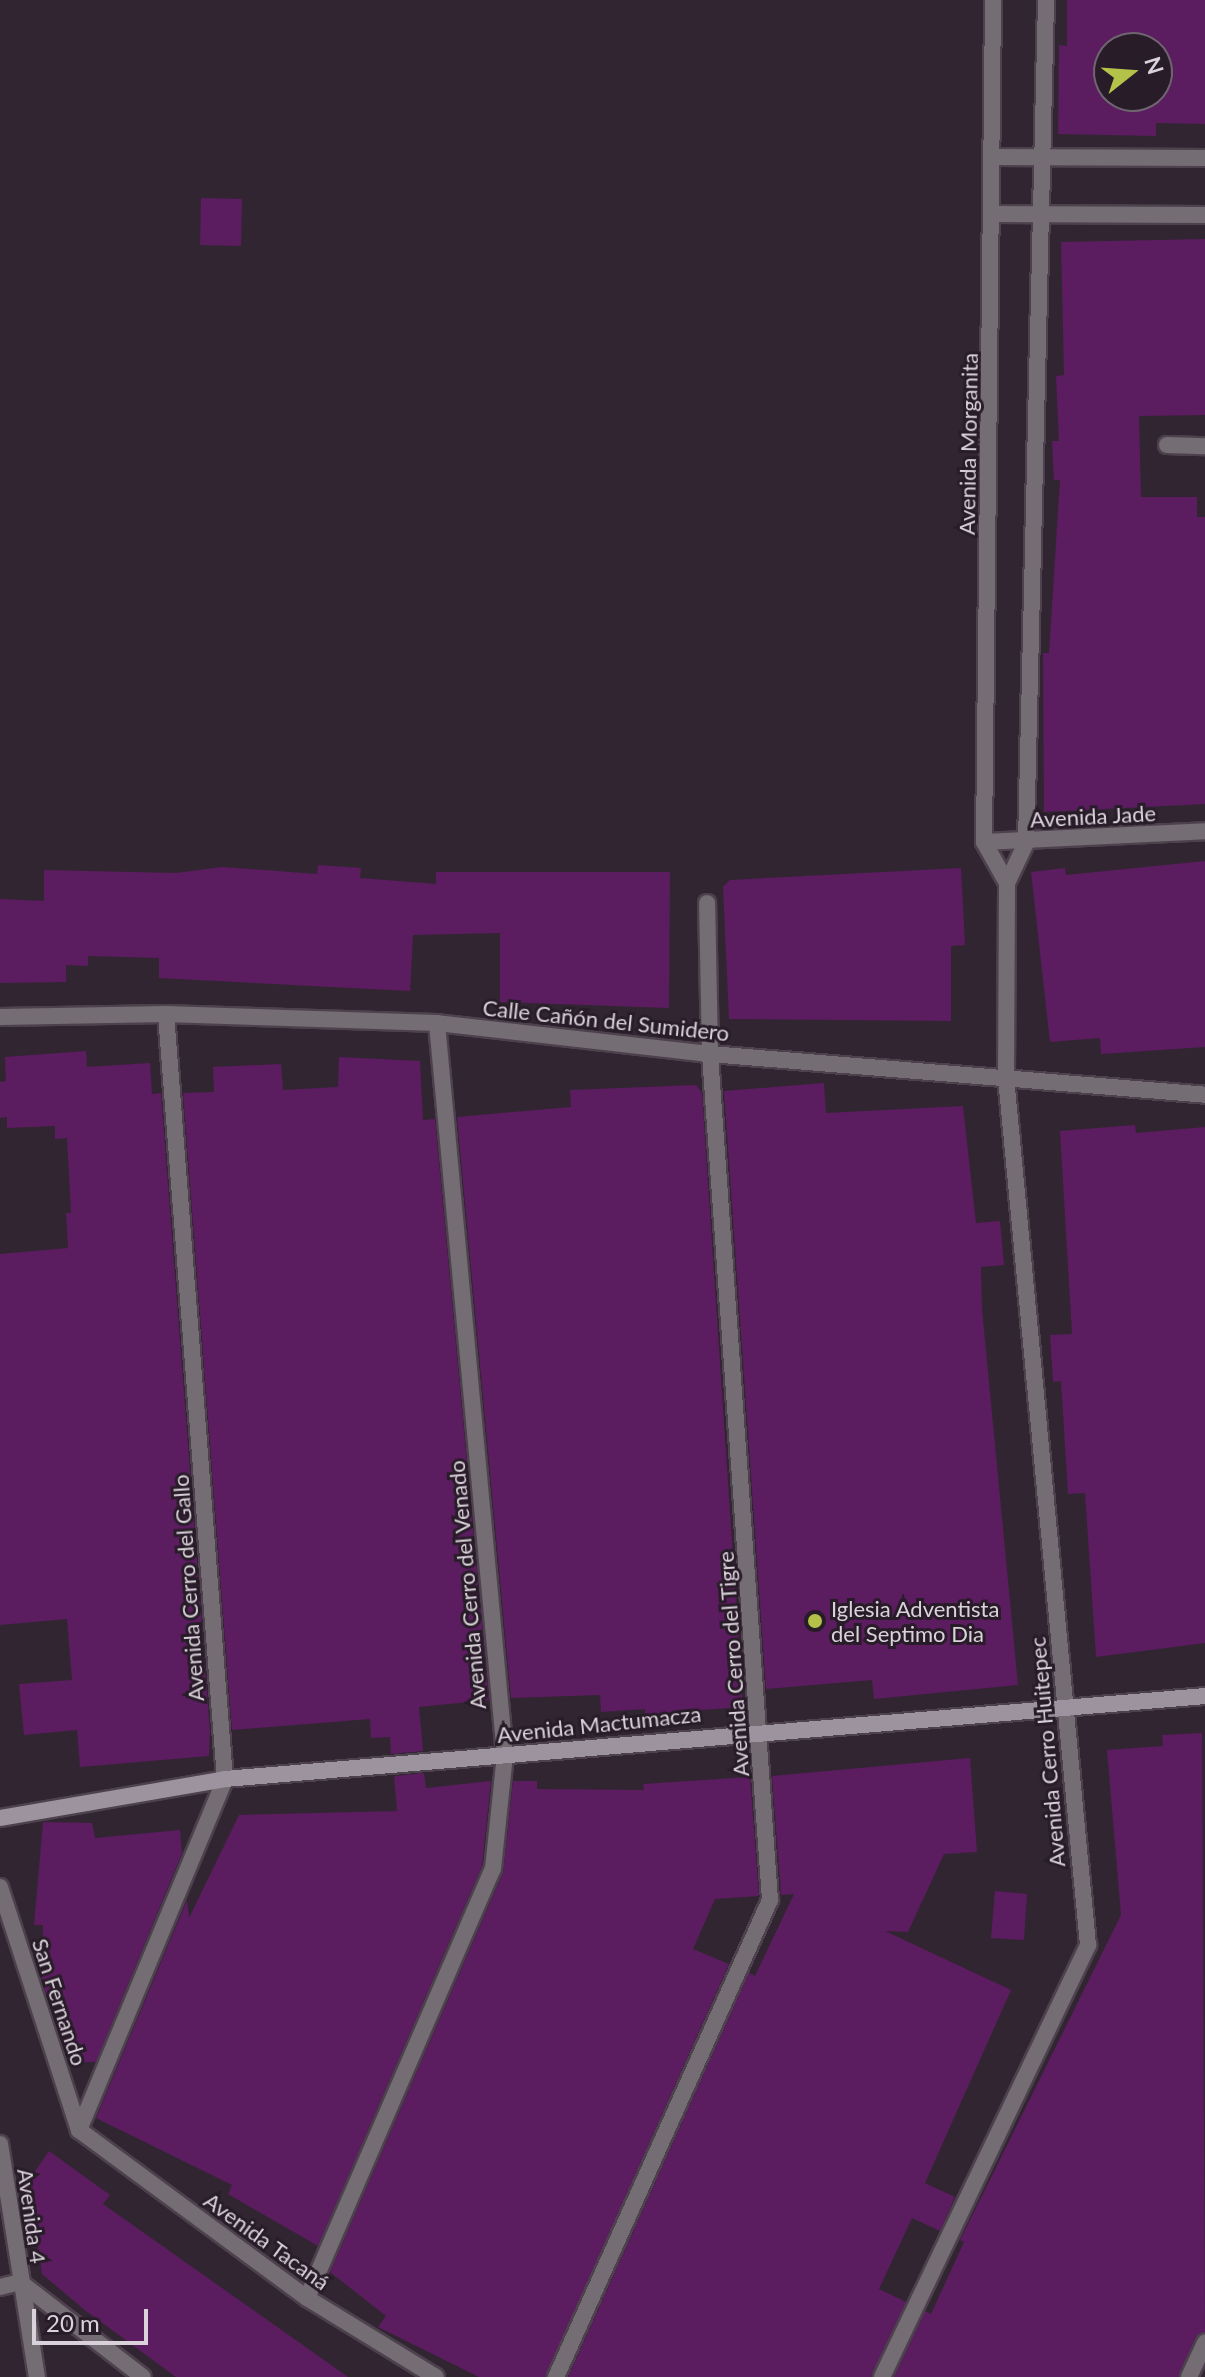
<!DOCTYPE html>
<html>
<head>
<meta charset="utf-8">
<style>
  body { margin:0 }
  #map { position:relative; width:1205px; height:2377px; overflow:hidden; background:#322532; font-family:Lato,sans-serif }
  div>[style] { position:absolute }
  .building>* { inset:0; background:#5b1c60 }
  .roads { filter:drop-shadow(2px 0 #4d414d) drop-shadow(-2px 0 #4d414d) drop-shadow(0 2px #4d414d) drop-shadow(0 -2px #4d414d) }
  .street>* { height:16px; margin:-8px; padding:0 8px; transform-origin:8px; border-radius:8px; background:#746d74 }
  .secondary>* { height:16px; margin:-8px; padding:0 8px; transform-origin:8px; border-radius:8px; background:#9d939e }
  .dots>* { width:22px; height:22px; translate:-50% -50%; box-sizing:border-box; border:4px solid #281c28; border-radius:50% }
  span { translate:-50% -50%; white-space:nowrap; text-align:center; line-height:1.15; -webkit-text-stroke:6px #281c28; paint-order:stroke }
  .street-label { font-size:22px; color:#dad2db }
  .poi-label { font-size:22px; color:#dad2db }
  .left { translate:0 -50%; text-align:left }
  .north { position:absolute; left:1093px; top:32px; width:80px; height:80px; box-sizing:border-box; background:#281c28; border:2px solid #6f6570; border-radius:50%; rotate:73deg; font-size:22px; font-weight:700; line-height:32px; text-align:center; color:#dad2db }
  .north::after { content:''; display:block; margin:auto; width:28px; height:36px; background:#b5c24a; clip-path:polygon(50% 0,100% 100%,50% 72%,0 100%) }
  .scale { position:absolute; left:32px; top:2309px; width:116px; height:36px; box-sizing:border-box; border:4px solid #dad2db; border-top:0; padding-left:10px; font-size:24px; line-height:28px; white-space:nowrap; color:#dad2db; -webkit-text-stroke:6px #281c28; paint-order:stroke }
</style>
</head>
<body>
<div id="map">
  <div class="building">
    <i style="clip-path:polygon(evenodd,1067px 0,1205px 0,1205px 124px,1156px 123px,1156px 136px,1058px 134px,1059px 45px,1067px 46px,1067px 0,1109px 48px,1157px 48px,1157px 96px,1109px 96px,1109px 48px)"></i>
    <i style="clip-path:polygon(201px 198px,242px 199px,241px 246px,200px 245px)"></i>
    <i style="clip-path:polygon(1205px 239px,1205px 415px,1139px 416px,1141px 497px,1197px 497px,1197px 517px,1205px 517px,1205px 804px,1044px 812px,1043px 653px,1049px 653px,1060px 480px,1054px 480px,1052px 441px,1059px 441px,1056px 376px,1064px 375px,1061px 242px)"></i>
    <i style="clip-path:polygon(1205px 861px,1205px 1047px,1101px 1054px,1100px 1038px,1050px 1042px,1031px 872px,1065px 868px,1066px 875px)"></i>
    <i style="clip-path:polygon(318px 865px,361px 868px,360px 878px,436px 884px,436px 872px,670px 872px,669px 1008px,500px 1002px,500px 933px,413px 935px,410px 991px,159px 978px,159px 958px,88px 956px,88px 966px,66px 965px,66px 982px,0 983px,0 899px,44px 901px,44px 870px,176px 873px,222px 867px,317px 874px)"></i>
    <i style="clip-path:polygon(961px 868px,965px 945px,951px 946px,951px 1021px,729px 1019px,723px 887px,730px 880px)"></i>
    <i style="clip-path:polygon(86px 1051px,87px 1067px,150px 1063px,152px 1094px,161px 1093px,210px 1731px,209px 1756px,80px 1767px,77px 1730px,24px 1735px,19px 1684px,72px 1680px,67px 1619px,0 1625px,0 1254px,68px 1248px,66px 1213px,71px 1213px,67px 1138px,55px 1139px,55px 1126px,7px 1128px,7px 1117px,0 1118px,0 1082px,6px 1081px,5px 1057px)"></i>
    <i style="clip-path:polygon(339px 1057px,420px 1061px,423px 1120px,435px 1119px,489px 1700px,419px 1707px,423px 1751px,391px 1754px,390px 1737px,371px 1738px,370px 1719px,232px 1730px,183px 1093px,214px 1092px,213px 1067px,281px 1064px,283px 1090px,338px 1087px)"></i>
    <i style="clip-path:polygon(824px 1083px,826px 1113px,963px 1106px,976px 1223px,1000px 1221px,1004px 1265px,981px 1267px,982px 1309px,1018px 1685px,874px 1699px,872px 1680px,766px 1689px,724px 1091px)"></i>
    <i style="clip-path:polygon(696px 1085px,702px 1093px,743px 1707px,645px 1714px,645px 1709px,601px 1712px,600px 1695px,511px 1698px,457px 1117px,571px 1107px,570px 1090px)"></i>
    <i style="clip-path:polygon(1135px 1125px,1136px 1133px,1205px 1127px,1205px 1643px,1096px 1657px,1085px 1493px,1068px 1494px,1061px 1381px,1053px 1382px,1050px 1335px,1072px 1334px,1060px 1131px)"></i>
    <i style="clip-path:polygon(1202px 1733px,1205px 2332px,1195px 2338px,1178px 2377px,894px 2377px,925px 2311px,931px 2314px,964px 2242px,960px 2240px,1121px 1915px,1107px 1750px,1163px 1746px,1162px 1735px)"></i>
    <i style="clip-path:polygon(970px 1758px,977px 1852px,944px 1854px,908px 1932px,885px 1931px,1011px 1990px,925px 2183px,955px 2197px,940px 2231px,912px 2218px,879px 2289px,906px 2302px,871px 2377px,568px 2377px,749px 1973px,755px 1976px,794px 1894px,781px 1895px,772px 1776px)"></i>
    <i style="clip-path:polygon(424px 1773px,426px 1788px,491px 1781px,482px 1866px,318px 2246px,228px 2194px,232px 2185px,96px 2118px,187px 1900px,189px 1918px,239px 1815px,397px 1811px,394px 1776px)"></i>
    <i style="clip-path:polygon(750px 1777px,759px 1896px,715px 1899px,693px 1949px,729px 1964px,545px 2377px,479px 2377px,378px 2327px,386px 2316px,330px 2272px,503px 1873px,513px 1781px,537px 1781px,537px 1789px,644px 1790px,643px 1784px)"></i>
    <i style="clip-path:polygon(43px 1822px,92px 1823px,95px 1838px,180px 1830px,182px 1853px,96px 2062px,75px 2062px,60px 1994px,46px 1994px,42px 1980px,43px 1925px,34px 1925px)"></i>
    <i style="clip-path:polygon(995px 1891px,1027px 1894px,1024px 1940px,991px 1938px)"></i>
    <i style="clip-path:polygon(49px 2151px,110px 2195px,103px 2204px,348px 2377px,176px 2377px,86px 2311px,42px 2274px,29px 2180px)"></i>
  </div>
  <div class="roads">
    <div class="street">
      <i style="left:993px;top:0;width:842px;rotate:90.61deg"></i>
      <i style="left:984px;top:842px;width:47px;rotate:60.7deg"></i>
      <i style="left:994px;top:157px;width:211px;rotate:0.3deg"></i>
      <i style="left:993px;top:214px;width:212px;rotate:0.3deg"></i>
      <i style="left:1167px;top:445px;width:38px;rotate:2deg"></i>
      <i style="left:984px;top:842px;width:221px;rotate:-2.8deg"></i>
      <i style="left:0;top:1017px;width:166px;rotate:-1deg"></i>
      <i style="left:166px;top:1014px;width:271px;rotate:1.9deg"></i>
      <i style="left:437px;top:1023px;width:275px;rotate:6.5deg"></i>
      <i style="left:710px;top:1054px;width:497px;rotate:4.7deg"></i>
      <i style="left:0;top:1887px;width:256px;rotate:72deg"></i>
      <i style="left:79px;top:2130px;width:380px;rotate:-67.4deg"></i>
      <i style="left:225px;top:1779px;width:767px;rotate:-94.41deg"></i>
      <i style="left:79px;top:2130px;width:283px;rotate:36.4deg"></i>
      <i style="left:307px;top:2298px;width:151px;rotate:31.5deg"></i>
      <i style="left:0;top:2144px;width:236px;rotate:81deg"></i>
      <i style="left:20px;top:2282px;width:155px;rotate:37.7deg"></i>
      <i style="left:0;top:2287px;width:21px;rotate:-14deg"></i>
      <i style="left:307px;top:2298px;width:468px;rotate:-66.6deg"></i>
      <i style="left:493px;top:1869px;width:115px;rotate:-84deg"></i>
      <i style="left:505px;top:1755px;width:735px;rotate:-95.31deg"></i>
      <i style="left:556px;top:2377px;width:523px;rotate:-65.84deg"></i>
      <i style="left:770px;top:1900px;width:848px;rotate:-94.06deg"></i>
      <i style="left:710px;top:1054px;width:151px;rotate:-91.1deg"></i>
      <i style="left:882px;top:2377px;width:479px;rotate:-64.5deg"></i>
      <i style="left:1088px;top:1945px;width:871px;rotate:-95.4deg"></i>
      <i style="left:1006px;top:1078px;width:195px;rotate:-89.7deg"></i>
      <i style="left:1007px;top:883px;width:44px;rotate:-64.6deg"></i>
      <i style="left:1026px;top:843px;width:843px;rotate:-88.64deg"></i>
      <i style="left:1189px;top:2377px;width:38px;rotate:-65deg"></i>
    </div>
    <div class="secondary">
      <i style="left:0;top:1818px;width:228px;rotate:-9.8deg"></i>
      <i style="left:225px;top:1779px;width:984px;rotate:-4.84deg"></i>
    </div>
  </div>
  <div class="dots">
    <i style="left:815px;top:1621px;background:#b5c24a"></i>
  </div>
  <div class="street-label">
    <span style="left:968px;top:444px;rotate:-89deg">Avenida Morganita</span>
    <span style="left:1093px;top:816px;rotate:-3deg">Avenida Jade</span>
    <span style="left:606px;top:1020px;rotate:6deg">Calle Cañón del Sumidero</span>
    <span style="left:467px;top:1585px;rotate:-95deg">Avenida Cerro del Venado</span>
    <span style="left:188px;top:1588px;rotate:-94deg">Avenida Cerro del Gallo</span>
    <span style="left:733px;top:1664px;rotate:-94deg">Avenida Cerro del Tigre</span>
    <span style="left:599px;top:1724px;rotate:-6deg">Avenida Mactumacza</span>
    <span style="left:1047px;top:1752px;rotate:-95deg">Avenida Cerro Huitepec</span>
    <span style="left:60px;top:2002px;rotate:72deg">San Fernando</span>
    <span style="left:32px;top:2216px;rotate:82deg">Avenida 4</span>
    <span style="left:267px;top:2241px;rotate:36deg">Avenida Tacaná</span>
  </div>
  <div class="poi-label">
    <span class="left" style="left:831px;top:1621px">Iglesia Adventista<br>del Septimo Dia</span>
  </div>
  <div class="north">N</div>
  <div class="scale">20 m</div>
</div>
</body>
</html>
